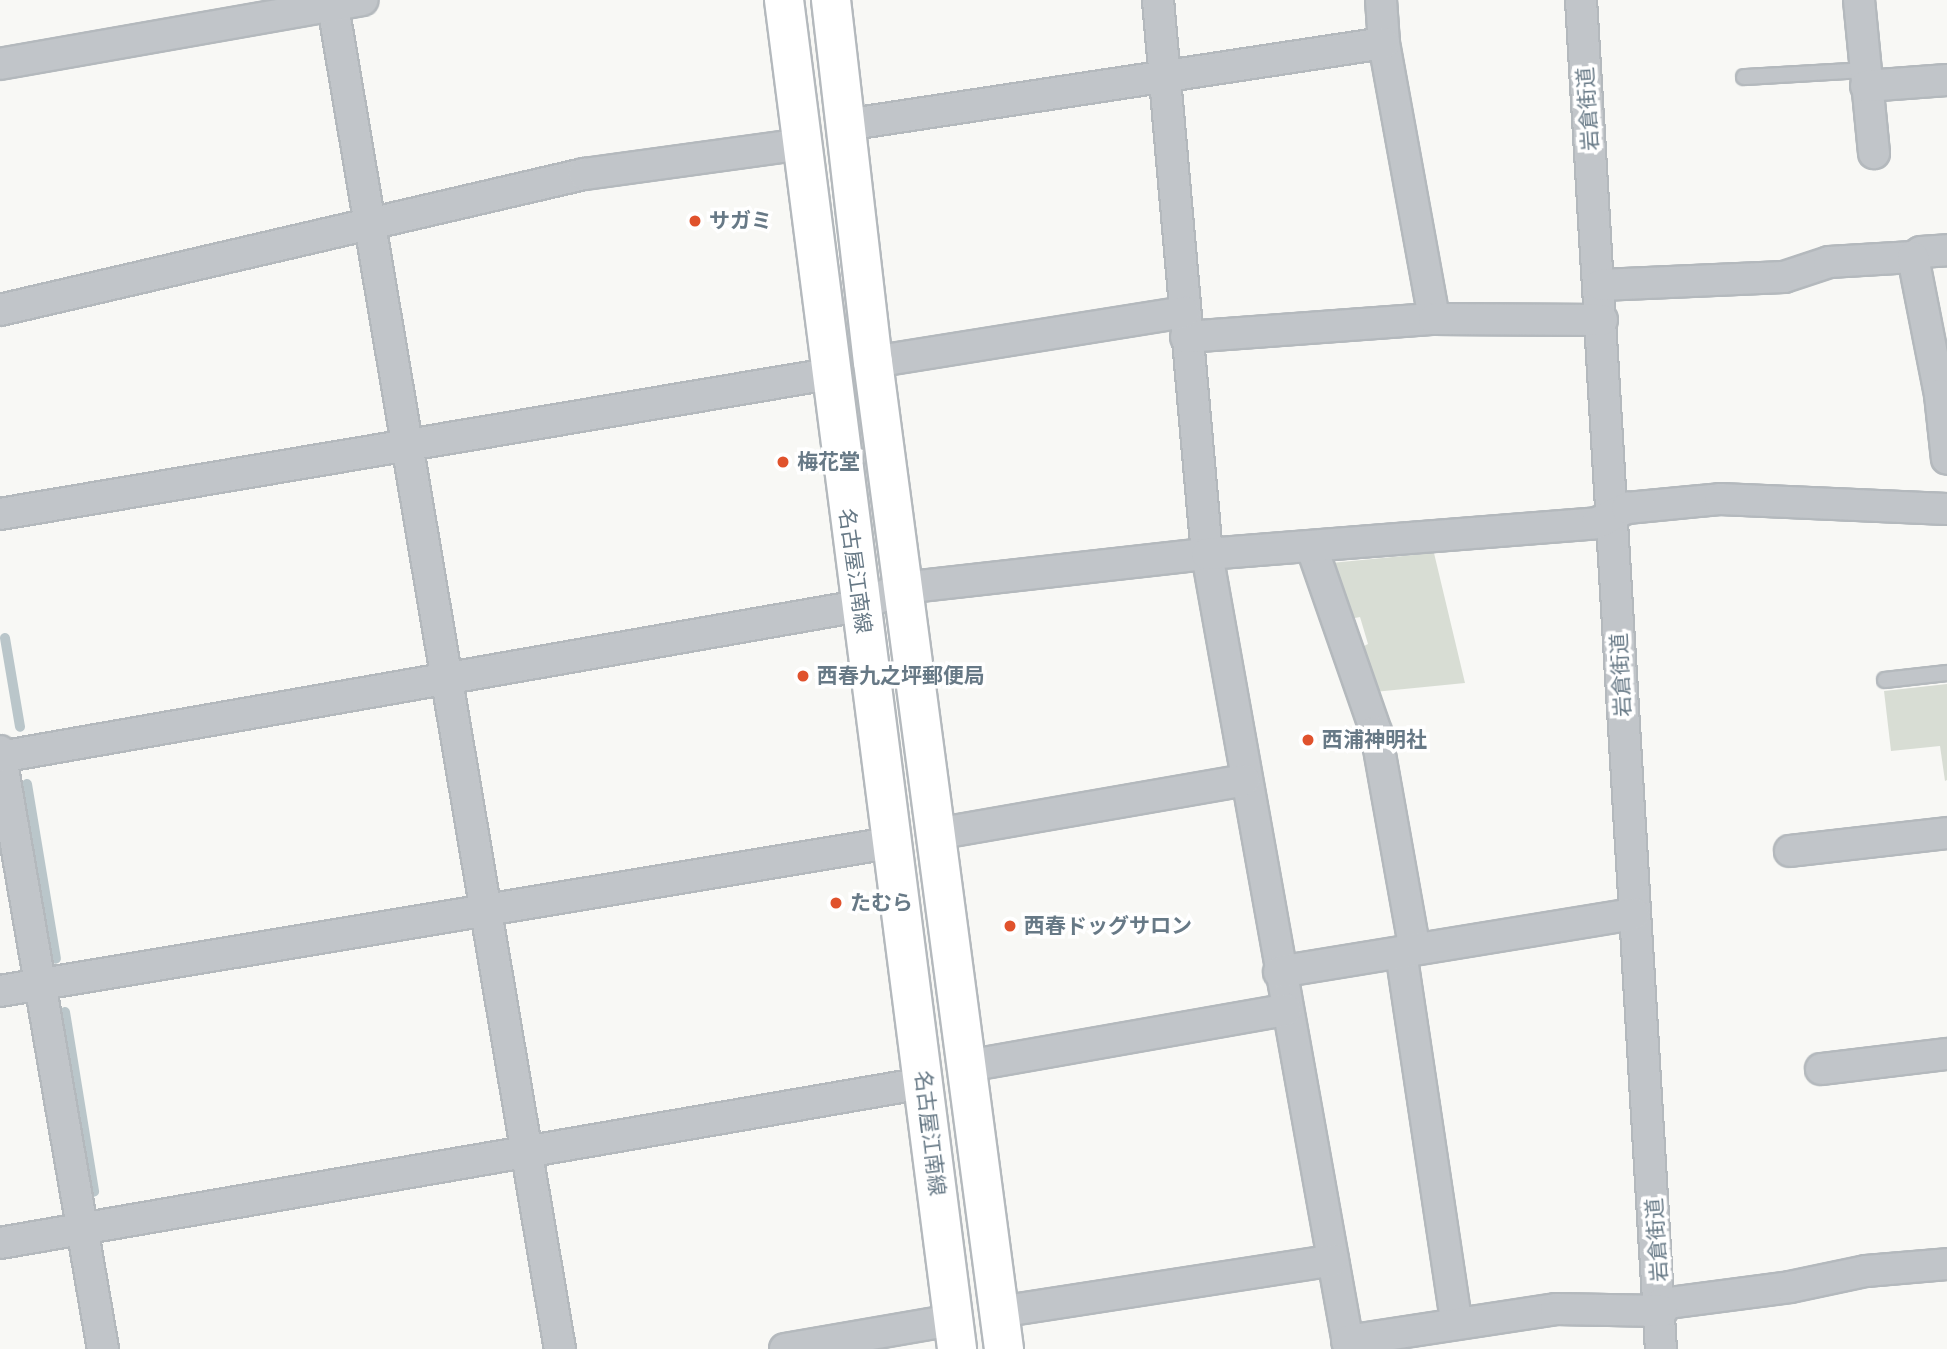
<!DOCTYPE html>
<html>
<head>
<meta charset="utf-8">
<style>
  body { margin:0 }
  #map { position:relative; width:1947px; height:1349px; overflow:hidden; background:#f8f8f5; font-family:"Public Sans","Noto Sans JP",sans-serif }
  div>[style] { position:absolute }
  .green>* { inset:0; background:#d8ddd4 }
  .stream>* { height:10px; margin:-5px; padding:0 5px; transform-origin:5px; border-radius:5px; background:#bac6ca }
  .roads { filter:drop-shadow(2px 0 #b4b9bd) drop-shadow(-2px 0 #b4b9bd) drop-shadow(0 2px #b4b9bd) drop-shadow(0 -2px #b4b9bd) }
  .service>* { height:14px; margin:-7px; padding:0 7px; transform-origin:7px; border-radius:7px; background:#c1c5c9 }
  .minor>* { height:30px; margin:-15px; padding:0 15px; transform-origin:15px; border-radius:15px; background:#c1c5c9 }
  .primary>* { height:38px; margin:-19px; padding:0 19px; transform-origin:19px; border-radius:19px; background:#fff }
  .dots>* { width:19px; height:19px; translate:-50% -50%; box-sizing:border-box; border:4px solid #fff; border-radius:50% }
  span { translate:-50% -50%; white-space:nowrap; text-align:center; line-height:1.15; -webkit-text-stroke:7px #fff; paint-order:stroke }
  .street-label { font-size:21px; color:#677986 }
  .poi-label { font-size:21px; color:#677986; font-weight:700 }
  .left { translate:0 -50%; text-align:left }
</style>
</head>
<body>
<div id="map">
  <div class="green">
    <i style="clip-path:polygon(1434px 553px,1465px 683px,1374px 692px,1360px 648px,1368px 644px,1360px 617px,1350px 619px,1331px 563px)"></i>
    <i style="clip-path:polygon(1947px 684px,1947px 780px,1945px 781px,1940px 746px,1891px 751px,1884px 691px)"></i>
  </div>
  <div class="stream">
    <i style="left:5px;top:638px;width:90px;rotate:80.4deg"></i>
    <i style="left:27px;top:784px;width:177px;rotate:80.6deg"></i>
    <i style="left:65px;top:1012px;width:182px;rotate:80.8deg"></i>
  </div>
  <div class="roads">
    <div class="service">
      <i style="left:1744px;top:77px;width:121px;rotate:-3.3deg"></i>
      <i style="left:1885px;top:680px;width:62px;rotate:-6.4deg"></i>
    </div>
    <div class="minor">
      <i style="left:332px;top:0;width:1368px;rotate:80.41deg"></i>
      <i style="left:1158px;top:0;width:556px;rotate:84.95deg"></i>
      <i style="left:1207px;top:554px;width:808px;rotate:79.87deg"></i>
      <i style="left:1381px;top:0;width:43px;rotate:86deg"></i>
      <i style="left:1384px;top:43px;width:280px;rotate:79.7deg"></i>
      <i style="left:1581px;top:0;width:1351px;rotate:86.61deg"></i>
      <i style="left:1859px;top:0;width:154px;rotate:84.4deg"></i>
      <i style="left:0;top:64px;width:368px;rotate:-10deg"></i>
      <i style="left:1866px;top:86px;width:81px;rotate:-4.2deg"></i>
      <i style="left:845px;top:125px;width:545px;rotate:-8.65deg"></i>
      <i style="left:1913px;top:257px;width:9px;rotate:-32deg"></i>
      <i style="left:1921px;top:252px;width:26px;rotate:-4deg"></i>
      <i style="left:1601px;top:285px;width:183px;rotate:-2.5deg"></i>
      <i style="left:1784px;top:277px;width:47px;rotate:-18.4deg"></i>
      <i style="left:1829px;top:262px;width:84px;rotate:-3.4deg"></i>
      <i style="left:1913px;top:257px;width:141px;rotate:78.9deg"></i>
      <i style="left:1940px;top:395px;width:64px;rotate:83.8deg"></i>
      <i style="left:0;top:310px;width:600px;rotate:-13.11deg"></i>
      <i style="left:584px;top:174px;width:220px;rotate:-7.8deg"></i>
      <i style="left:1186px;top:337px;width:249px;rotate:-4.2deg"></i>
      <i style="left:1434px;top:319px;width:168px;rotate:0.3deg"></i>
      <i style="left:873px;top:362px;width:315px;rotate:-9.1deg"></i>
      <i style="left:0;top:514px;width:841px;rotate:-9.59deg"></i>
      <i style="left:1312px;top:548px;width:195px;rotate:70.8deg"></i>
      <i style="left:1376px;top:732px;width:221px;rotate:79.9deg"></i>
      <i style="left:0;top:751px;width:607px;rotate:80.23deg"></i>
      <i style="left:0;top:757px;width:872px;rotate:-9.97deg"></i>
      <i style="left:859px;top:606px;width:47px;rotate:-22.7deg"></i>
      <i style="left:902px;top:588px;width:307px;rotate:-6.4deg"></i>
      <i style="left:1207px;top:554px;width:391px;rotate:-4.5deg"></i>
      <i style="left:1597px;top:523px;width:34px;rotate:-27deg"></i>
      <i style="left:1627px;top:508px;width:93px;rotate:-5.5deg"></i>
      <i style="left:1720px;top:499px;width:227px;rotate:2.5deg"></i>
      <i style="left:936px;top:834px;width:313px;rotate:-9.9deg"></i>
      <i style="left:1790px;top:851px;width:158px;rotate:-6.5deg"></i>
      <i style="left:1401px;top:952px;width:374px;rotate:81.5deg"></i>
      <i style="left:1279px;top:972px;width:360px;rotate:-9.3deg"></i>
      <i style="left:0;top:991px;width:907px;rotate:-9.45deg"></i>
      <i style="left:967px;top:1066px;width:324px;rotate:-10deg"></i>
      <i style="left:1821px;top:1069px;width:127px;rotate:-6.8deg"></i>
      <i style="left:0;top:1243px;width:937px;rotate:-9.83deg"></i>
      <i style="left:1661px;top:1304px;width:130px;rotate:-7.5deg"></i>
      <i style="left:1790px;top:1287px;width:78px;rotate:-11.9deg"></i>
      <i style="left:1866px;top:1271px;width:81px;rotate:-4.9deg"></i>
      <i style="left:999px;top:1312px;width:338px;rotate:-8.8deg"></i>
      <i style="left:1347px;top:1341px;width:211px;rotate:-8.7deg"></i>
      <i style="left:1556px;top:1309px;width:106px;rotate:1.1deg"></i>
      <i style="left:785px;top:1349px;width:170px;rotate:-9.8deg"></i>
    </div>
    <div class="primary">
      <i style="left:784px;top:0;width:1360px;rotate:82.69deg"></i>
      <i style="left:831px;top:0;width:364px;rotate:83.4deg"></i>
      <i style="left:873px;top:362px;width:996px;rotate:82.44deg"></i>
    </div>
  </div>
  <div class="dots">
    <i style="left:695px;top:221px;background:#e0522c"></i>
    <i style="left:783px;top:462px;background:#e0522c"></i>
    <i style="left:803px;top:676px;background:#e0522c"></i>
    <i style="left:1308px;top:740px;background:#e0522c"></i>
    <i style="left:836px;top:903px;background:#e0522c"></i>
    <i style="left:1010px;top:926px;background:#e0522c"></i>
  </div>
  <div class="street-label">
    <span style="left:1588px;top:109px;rotate:-94deg">岩倉街道</span>
    <span style="left:855px;top:571px;rotate:82deg">名古屋江南線</span>
    <span style="left:1621px;top:675px;rotate:-93deg">岩倉街道</span>
    <span style="left:930px;top:1133px;rotate:83deg">名古屋江南線</span>
    <span style="left:1657px;top:1240px;rotate:-94deg">岩倉街道</span>
  </div>
  <div class="poi-label">
    <span class="left" style="left:709px;top:221px">サガミ</span>
    <span class="left" style="left:797px;top:462px">梅花堂</span>
    <span class="left" style="left:817px;top:676px">西春九之坪郵便局</span>
    <span class="left" style="left:1322px;top:740px">西浦神明社</span>
    <span class="left" style="left:850px;top:903px">たむら</span>
    <span class="left" style="left:1024px;top:926px">西春ドッグサロン</span>
  </div>
</div>
</body>
</html>
